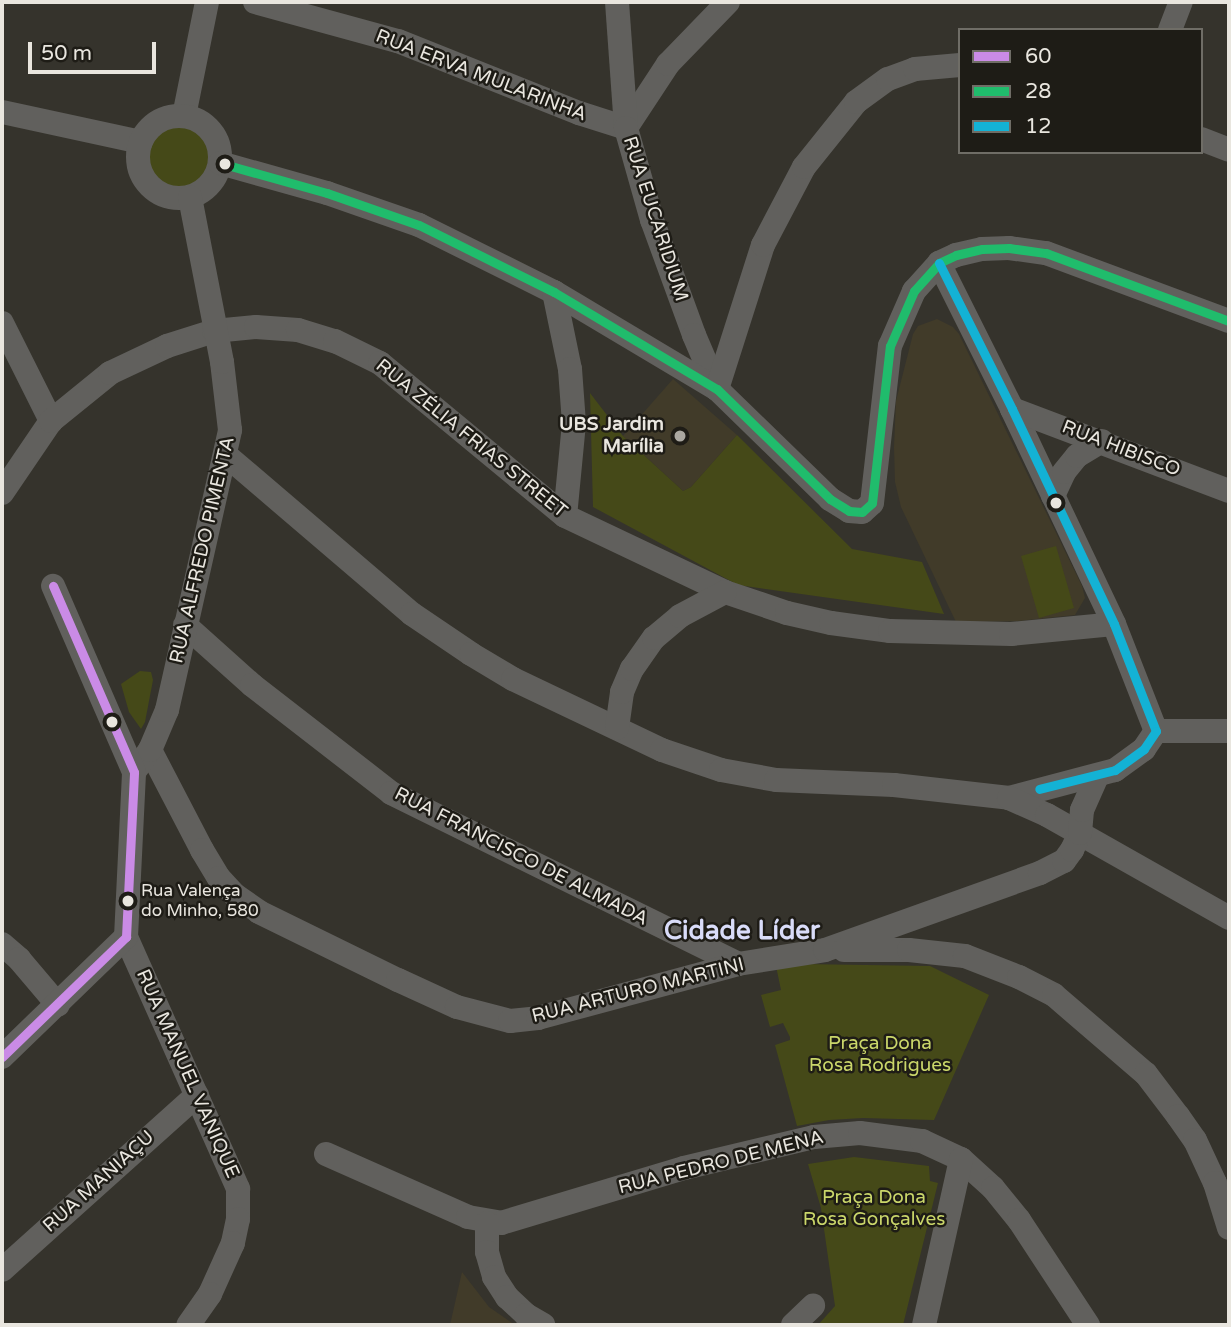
<!DOCTYPE html>
<html>
<head>
<meta charset="utf-8">
<style>
  body { margin:0 }
  #map { position:relative; width:1231px; height:1327px; overflow:hidden; background:#35332c; font-family:"Varela Round",sans-serif }
  div>[style] { position:absolute }
  .built>* { inset:0; background:#413b29 }
  .green>* { inset:0; background:#454918 }
  .round { border-radius:50% }
  .minor>* { height:24px; margin:-12px; padding:0 12px; transform-origin:12px; border-radius:12px; background:#61605d }
  .minor>.ring { margin:-12px; padding:0; box-sizing:content-box; background:none; border:24px solid #61605d; border-radius:50% }
  .bus-1>* { height:9px; margin:-4.5px; padding:0 4.5px; transform-origin:4.5px; border-radius:4.5px; background:#ca8be6 }
  .bus-2>* { height:9px; margin:-4.5px; padding:0 4.5px; transform-origin:4.5px; border-radius:4.5px; background:#20bc6c }
  .bus-3>* { height:9px; margin:-4.5px; padding:0 4.5px; transform-origin:4.5px; border-radius:4.5px; background:#13b2d5 }
  .dots>* { width:19px; height:19px; translate:-50% -50%; box-sizing:border-box; border:4px solid #1e1c16; border-radius:50% }
  span { translate:-50% -50%; white-space:nowrap; text-align:center; line-height:1.15; -webkit-text-stroke:5px #1e1c16; paint-order:stroke }
  .bus-label { font-size:17px; color:#e9e6df }
  .left { translate:0 -50%; text-align:left }
  .street-label { font-size:19px; color:#e9e6df }
  .poi-label { font-size:19px; color:#e9e6df; font-weight:700 }
  .right { translate:-100% -50%; text-align:right }
  .park-label { font-size:19px; color:#cad66a }
  .district-label { font-size:26px; color:#d9dcf9; font-weight:700 }
  .frame { position:absolute; inset:0; border:4px solid #e9e6df; pointer-events:none }
  .legend { position:absolute; left:958px; top:28px; width:245px; height:126px; box-sizing:border-box; background:#1e1c16; border:2px solid #6f6d66; margin:0; padding:9px 12px; list-style:none; font-size:21px; color:#e9e6df }
  .legend li { display:flex; align-items:center; gap:14px; height:35px }
  .legend b { width:35px; border:2px solid #6f6d66 }
  .scale { position:absolute; left:28px; top:42px; width:128px; height:32px; box-sizing:border-box; border:4px solid #e9e6df; border-top:0; padding-left:9px; font-size:21px; line-height:24px; white-space:nowrap; color:#e9e6df; -webkit-text-stroke:5px #1e1c16; paint-order:stroke }
</style>
</head>
<body>
<div id="map">
  <div class="built">
    <i style="clip-path:polygon(937px 319px,953px 327px,959px 334px,1082px 586px,1085px 598px,1075px 615px,1018px 621px,956px 622px,901px 507px,895px 482px,894px 447px,896px 401px,913px 334px,918px 326px)"></i>
    <i style="clip-path:polygon(673px 379px,737px 435px,691px 487px,683px 491px,623px 436px)"></i>
    <i style="clip-path:polygon(462px 1272px,489px 1307px,515px 1325px,450px 1325px)"></i>
  </div>
  <div class="green">
    <i class="round" style="left:145px;top:123px;width:68px;height:68px"></i>
    <i style="clip-path:polygon(590px 393px,623px 436px,683px 491px,691px 487px,737px 435px,852px 549px,922px 562px,944px 614px,738px 585px,593px 507px)"></i>
    <i style="clip-path:polygon(1056px 546px,1074px 608px,1039px 618px,1021px 556px)"></i>
    <i style="clip-path:polygon(140px 671px,151px 672px,153px 680px,145px 722px,141px 729px,129px 712px,121px 684px)"></i>
    <i style="clip-path:polygon(801px 964px,930px 966px,989px 995px,934px 1120px,863px 1118px,829px 1120px,797px 1126px,775px 1045px,790px 1040px,790px 1037px,783px 1023px,770px 1027px,761px 995px,781px 990px,776px 966px)"></i>
    <i style="clip-path:polygon(854px 1157px,929px 1166px,930px 1181px,938px 1183px,903px 1325px,818px 1325px,835px 1306px,821px 1208px,808px 1164px)"></i>
  </div>
  <div class="minor">
    <i style="left:255px;top:2px;width:148px;rotate:15.3deg"></i>
    <i style="left:398px;top:41px;width:195px;rotate:21.7deg"></i>
    <i style="left:579px;top:113px;width:49px;rotate:17.7deg"></i>
    <i style="left:626px;top:128px;width:77px;rotate:-56.7deg"></i>
    <i style="left:668px;top:64px;width:86px;rotate:-45.9deg"></i>
    <i style="left:617px;top:2px;width:126px;rotate:85.9deg"></i>
    <i style="left:626px;top:128px;width:96px;rotate:74.2deg"></i>
    <i style="left:652px;top:220px;width:122px;rotate:69.9deg"></i>
    <i style="left:694px;top:335px;width:59px;rotate:66.9deg"></i>
    <i style="left:1170px;top:30px;width:30px;rotate:-69deg"></i>
    <i style="left:2px;top:112px;width:142px;rotate:12.2deg"></i>
    <i style="left:184px;top:116px;width:116px;rotate:-78.6deg"></i>
    <i class="ring" style="left:138px;top:116px;width:58px;height:58px"></i>
    <i style="left:1201px;top:139px;width:30px;rotate:21deg"></i>
    <i style="left:220px;top:163px;width:111px;rotate:15.7deg"></i>
    <i style="left:327px;top:193px;width:97px;rotate:19.2deg"></i>
    <i style="left:419px;top:225px;width:151px;rotate:26.4deg"></i>
    <i style="left:554px;top:292px;width:190px;rotate:30.8deg"></i>
    <i style="left:717px;top:389px;width:158px;rotate:44.2deg"></i>
    <i style="left:830px;top:499px;width:22px;rotate:32deg"></i>
    <i style="left:849px;top:511px;width:13px;rotate:4deg"></i>
    <i style="left:862px;top:512px;width:13px;rotate:-42deg"></i>
    <i style="left:872px;top:503px;width:158px;rotate:-83.5deg"></i>
    <i style="left:890px;top:346px;width:60px;rotate:-66.4deg"></i>
    <i style="left:914px;top:291px;width:38px;rotate:-48deg"></i>
    <i style="left:939px;top:263px;width:19px;rotate:-25deg"></i>
    <i style="left:956px;top:255px;width:27px;rotate:-13deg"></i>
    <i style="left:982px;top:249px;width:27px;rotate:-2deg"></i>
    <i style="left:1009px;top:248px;width:37px;rotate:8deg"></i>
    <i style="left:1046px;top:253px;width:195px;rotate:20.4deg"></i>
    <i style="left:939px;top:263px;width:163px;rotate:63.4deg"></i>
    <i style="left:1012px;top:409px;width:238px;rotate:64.6deg"></i>
    <i style="left:1114px;top:624px;width:115px;rotate:68.6deg"></i>
    <i style="left:1156px;top:731px;width:22px;rotate:124deg"></i>
    <i style="left:1144px;top:749px;width:36px;rotate:144deg"></i>
    <i style="left:1115px;top:770px;width:110px;rotate:165.2deg"></i>
    <i style="left:554px;top:292px;width:79px;rotate:78.3deg"></i>
    <i style="left:570px;top:369px;width:54px;rotate:85.8deg"></i>
    <i style="left:574px;top:423px;width:93px;rotate:95.5deg"></i>
    <i style="left:2px;top:323px;width:110px;rotate:63.4deg"></i>
    <i style="left:717px;top:389px;width:151px;rotate:-72.3deg"></i>
    <i style="left:763px;top:245px;width:88px;rotate:-62.3deg"></i>
    <i style="left:804px;top:167px;width:83px;rotate:-51.3deg"></i>
    <i style="left:856px;top:102px;width:39px;rotate:-36deg"></i>
    <i style="left:888px;top:79px;width:29px;rotate:-20deg"></i>
    <i style="left:915px;top:69px;width:45px;rotate:-5.1deg"></i>
    <i style="left:1012px;top:409px;width:232px;rotate:20.7deg"></i>
    <i style="left:227px;top:456px;width:243px;rotate:40.5deg"></i>
    <i style="left:412px;top:614px;width:71px;rotate:34.1deg"></i>
    <i style="left:471px;top:654px;width:49px;rotate:30.8deg"></i>
    <i style="left:513px;top:679px;width:165px;rotate:25.5deg"></i>
    <i style="left:662px;top:750px;width:62px;rotate:18.7deg"></i>
    <i style="left:721px;top:770px;width:56px;rotate:10.3deg"></i>
    <i style="left:776px;top:780px;width:118px;rotate:2.4deg"></i>
    <i style="left:894px;top:785px;width:116px;rotate:6.4deg"></i>
    <i style="left:1009px;top:798px;width:42px;rotate:24.1deg"></i>
    <i style="left:1047px;top:815px;width:209px;rotate:29.5deg"></i>
    <i style="left:2px;top:493px;width:87px;rotate:-55.8deg"></i>
    <i style="left:51px;top:421px;width:76px;rotate:-39.1deg"></i>
    <i style="left:110px;top:373px;width:63px;rotate:-25.3deg"></i>
    <i style="left:167px;top:346px;width:49px;rotate:-17.7deg"></i>
    <i style="left:214px;top:331px;width:42px;rotate:-5.4deg"></i>
    <i style="left:256px;top:327px;width:42px;rotate:4.1deg"></i>
    <i style="left:298px;top:330px;width:39px;rotate:17deg"></i>
    <i style="left:335px;top:341px;width:50px;rotate:26.1deg"></i>
    <i style="left:380px;top:363px;width:240px;rotate:39.6deg"></i>
    <i style="left:565px;top:516px;width:177px;rotate:25.4deg"></i>
    <i style="left:725px;top:592px;width:65px;rotate:18.7deg"></i>
    <i style="left:787px;top:613px;width:45px;rotate:12.8deg"></i>
    <i style="left:831px;top:623px;width:60px;rotate:7.7deg"></i>
    <i style="left:890px;top:631px;width:121px;rotate:1.4deg"></i>
    <i style="left:1011px;top:634px;width:103px;rotate:-5.5deg"></i>
    <i style="left:1053px;top:496px;width:26px;rotate:-65deg"></i>
    <i style="left:1064px;top:472px;width:21px;rotate:-51deg"></i>
    <i style="left:1077px;top:456px;width:29px;rotate:-31deg"></i>
    <i style="left:185px;top:625px;width:90px;rotate:41.8deg"></i>
    <i style="left:252px;top:685px;width:176px;rotate:37.8deg"></i>
    <i style="left:391px;top:793px;width:387px;rotate:26.2deg"></i>
    <i style="left:617px;top:728px;width:36px;rotate:-82deg"></i>
    <i style="left:622px;top:692px;width:25px;rotate:-67deg"></i>
    <i style="left:632px;top:669px;width:38px;rotate:-55deg"></i>
    <i style="left:654px;top:638px;width:34px;rotate:-40deg"></i>
    <i style="left:680px;top:616px;width:51px;rotate:-28.1deg"></i>
    <i style="left:1156px;top:731px;width:73px"></i>
    <i style="left:150px;top:750px;width:113px;rotate:62.5deg"></i>
    <i style="left:202px;top:850px;width:33px;rotate:59deg"></i>
    <i style="left:219px;top:878px;width:23px;rotate:47deg"></i>
    <i style="left:235px;top:895px;width:29px;rotate:35deg"></i>
    <i style="left:259px;top:912px;width:155px;rotate:26.1deg"></i>
    <i style="left:398px;top:980px;width:65px;rotate:24.6deg"></i>
    <i style="left:457px;top:1007px;width:55px;rotate:14.8deg"></i>
    <i style="left:510px;top:1021px;width:28px;rotate:-6deg"></i>
    <i style="left:538px;top:1018px;width:207px;rotate:-15.1deg"></i>
    <i style="left:738px;top:964px;width:88px;rotate:-9.1deg"></i>
    <i style="left:825px;top:950px;width:228px;rotate:-19.7deg"></i>
    <i style="left:1040px;top:873px;width:27px;rotate:-27deg"></i>
    <i style="left:1064px;top:861px;width:14px;rotate:-54deg"></i>
    <i style="left:1072px;top:850px;width:19px;rotate:-65deg"></i>
    <i style="left:1080px;top:833px;width:23px;rotate:-85deg"></i>
    <i style="left:1082px;top:810px;width:36px;rotate:-66deg"></i>
    <i style="left:134px;top:772px;width:27px;rotate:-54deg"></i>
    <i style="left:150px;top:750px;width:43px;rotate:-67deg"></i>
    <i style="left:167px;top:710px;width:287px;rotate:-77.3deg"></i>
    <i style="left:230px;top:430px;width:68px;rotate:-96.7deg"></i>
    <i style="left:222px;top:362px;width:168px;rotate:-101deg"></i>
    <i style="left:126px;top:937px;width:276px;rotate:66deg"></i>
    <i style="left:238px;top:1189px;width:30px;rotate:90deg"></i>
    <i style="left:238px;top:1219px;width:25px;rotate:102deg"></i>
    <i style="left:233px;top:1243px;width:56px;rotate:114.3deg"></i>
    <i style="left:210px;top:1294px;width:38px;rotate:125deg"></i>
    <i style="left:2px;top:944px;width:23px;rotate:41deg"></i>
    <i style="left:19px;top:959px;width:60px;rotate:49.7deg"></i>
    <i style="left:844px;top:950px;width:65px"></i>
    <i style="left:909px;top:950px;width:56px;rotate:6.1deg"></i>
    <i style="left:965px;top:956px;width:58px;rotate:21.3deg"></i>
    <i style="left:1019px;top:977px;width:39px;rotate:27deg"></i>
    <i style="left:1054px;top:995px;width:121px;rotate:40.7deg"></i>
    <i style="left:1146px;top:1074px;width:53px;rotate:52.7deg"></i>
    <i style="left:1178px;top:1116px;width:29px;rotate:55deg"></i>
    <i style="left:1195px;top:1140px;width:47px;rotate:65.1deg"></i>
    <i style="left:1215px;top:1183px;width:47px;rotate:72.7deg"></i>
    <i style="left:2px;top:1057px;width:173px;rotate:-44.1deg"></i>
    <i style="left:126px;top:937px;width:165px;rotate:-87.2deg"></i>
    <i style="left:134px;top:772px;width:203px;rotate:-113.5deg"></i>
    <i style="left:326px;top:1154px;width:155px;rotate:23.9deg"></i>
    <i style="left:468px;top:1217px;width:34px;rotate:10deg"></i>
    <i style="left:501px;top:1223px;width:191px;rotate:-16.7deg"></i>
    <i style="left:684px;top:1168px;width:134px;rotate:-13.4deg"></i>
    <i style="left:814px;top:1137px;width:46px;rotate:-5deg"></i>
    <i style="left:860px;top:1133px;width:63px;rotate:7.4deg"></i>
    <i style="left:922px;top:1141px;width:43px;rotate:24.8deg"></i>
    <i style="left:961px;top:1159px;width:43px;rotate:42.2deg"></i>
    <i style="left:993px;top:1188px;width:41px;rotate:50.9deg"></i>
    <i style="left:1019px;top:1220px;width:126px;rotate:56.7deg"></i>
    <i style="left:487px;top:1223px;width:29px;rotate:90deg"></i>
    <i style="left:487px;top:1252px;width:26px;rotate:74deg"></i>
    <i style="left:494px;top:1277px;width:24px;rotate:57deg"></i>
    <i style="left:507px;top:1297px;width:26px;rotate:43deg"></i>
    <i style="left:526px;top:1315px;width:20px;rotate:30deg"></i>
    <i style="left:2px;top:1270px;width:262px;rotate:-41.9deg"></i>
    <i style="left:793px;top:1325px;width:28px;rotate:-44deg"></i>
    <i style="left:924px;top:1325px;width:170px;rotate:-77.4deg"></i>
  </div>
  <div class="bus-1">
    <i style="left:2px;top:1057px;width:173px;rotate:-44.1deg"></i>
    <i style="left:126px;top:937px;width:165px;rotate:-87.2deg"></i>
    <i style="left:134px;top:772px;width:203px;rotate:-113.5deg"></i>
  </div>
  <div class="bus-2">
    <i style="left:220px;top:163px;width:111px;rotate:15.7deg"></i>
    <i style="left:327px;top:193px;width:97px;rotate:19.2deg"></i>
    <i style="left:419px;top:225px;width:151px;rotate:26.4deg"></i>
    <i style="left:554px;top:292px;width:190px;rotate:30.8deg"></i>
    <i style="left:717px;top:389px;width:158px;rotate:44.2deg"></i>
    <i style="left:830px;top:499px;width:22px;rotate:32deg"></i>
    <i style="left:849px;top:511px;width:13px;rotate:4deg"></i>
    <i style="left:862px;top:512px;width:13px;rotate:-42deg"></i>
    <i style="left:872px;top:503px;width:158px;rotate:-83.5deg"></i>
    <i style="left:890px;top:346px;width:60px;rotate:-66.4deg"></i>
    <i style="left:914px;top:291px;width:38px;rotate:-48deg"></i>
    <i style="left:939px;top:263px;width:19px;rotate:-25deg"></i>
    <i style="left:956px;top:255px;width:27px;rotate:-13deg"></i>
    <i style="left:982px;top:249px;width:27px;rotate:-2deg"></i>
    <i style="left:1009px;top:248px;width:37px;rotate:8deg"></i>
    <i style="left:1046px;top:253px;width:195px;rotate:20.4deg"></i>
  </div>
  <div class="bus-3">
    <i style="left:939px;top:263px;width:163px;rotate:63.4deg"></i>
    <i style="left:1012px;top:409px;width:238px;rotate:64.6deg"></i>
    <i style="left:1114px;top:624px;width:115px;rotate:68.6deg"></i>
    <i style="left:1156px;top:731px;width:22px;rotate:124deg"></i>
    <i style="left:1144px;top:749px;width:36px;rotate:144deg"></i>
    <i style="left:1115px;top:770px;width:78px;rotate:166deg"></i>
  </div>
  <div class="dots">
    <i style="left:225px;top:164px;background:#e9e6df"></i>
    <i style="left:680px;top:436px;background:#aaa7a0"></i>
    <i style="left:1056px;top:503px;background:#e9e6df"></i>
    <i style="left:112px;top:722px;background:#e9e6df"></i>
    <i style="left:128px;top:901px;background:#e9e6df"></i>
  </div>
  <div class="bus-label">
    <span class="left" style="left:141px;top:901px">Rua Valença<br>do Minho, 580</span>
  </div>
  <div class="street-label">
    <span style="left:481px;top:76px;rotate:21deg">RUA ERVA MULARINHA</span>
    <span style="left:655px;top:219px;rotate:72deg">RUA EUCARIDIUM</span>
    <span style="left:471px;top:439px;rotate:39deg">RUA ZÉLIA FRIAS STREET</span>
    <span style="left:1121px;top:449px;rotate:21deg">RUA HIBISCO</span>
    <span style="left:203px;top:550px;rotate:-77deg">RUA ALFREDO PIMENTA</span>
    <span style="left:521px;top:857px;rotate:27deg">RUA FRANCISCO DE ALMADA</span>
    <span style="left:638px;top:991px;rotate:-14deg">RUA ARTURO MARTINI</span>
    <span style="left:187px;top:1074px;rotate:66deg">RUA MANUEL VANIQUE</span>
    <span style="left:721px;top:1163px;rotate:-14deg">RUA PEDRO DE MENA</span>
    <span style="left:99px;top:1182px;rotate:-42deg">RUA MANIAÇU</span>
  </div>
  <div class="poi-label">
    <span class="right" style="left:664px;top:436px">UBS Jardim<br>Marília</span>
  </div>
  <div class="park-label">
    <span style="left:880px;top:1055px">Praça Dona<br>Rosa Rodrigues</span>
    <span style="left:874px;top:1209px">Praça Dona<br>Rosa Gonçalves</span>
  </div>
  <div class="district-label">
    <span style="left:742px;top:931px">Cidade Líder</span>
  </div>
  <div class="frame"></div>
  <ul class="legend">
  <li><b style="height:9px;background:#ca8be6"></b>60</li>
  <li><b style="height:9px;background:#20bc6c"></b>28</li>
  <li><b style="height:9px;background:#13b2d5"></b>12</li>
  </ul>
  <div class="scale">50 m</div>
</div>
</body>
</html>
